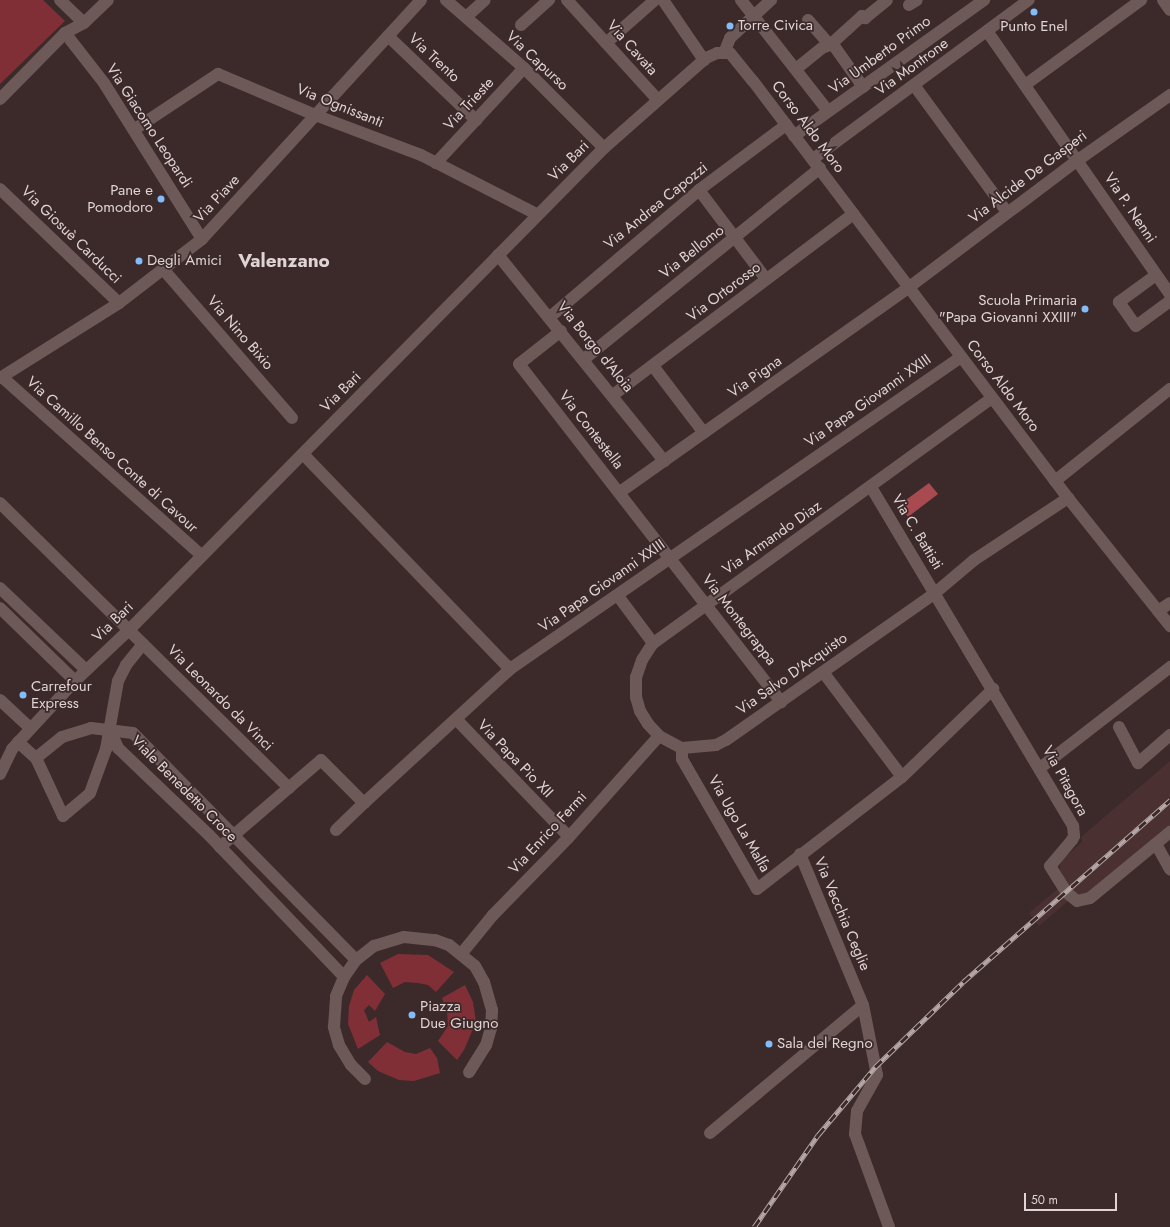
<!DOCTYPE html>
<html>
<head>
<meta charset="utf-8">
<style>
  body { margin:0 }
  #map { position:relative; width:1170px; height:1227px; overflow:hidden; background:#3c2a2a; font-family:Jost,sans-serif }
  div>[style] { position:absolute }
  .built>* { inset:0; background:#4a3031 }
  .green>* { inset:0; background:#802f36 }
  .water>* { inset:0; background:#a84a50 }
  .minor>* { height:12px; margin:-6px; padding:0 6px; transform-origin:6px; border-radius:6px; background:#6e5959 }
  .tertiary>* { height:12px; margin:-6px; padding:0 6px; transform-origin:6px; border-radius:6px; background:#6e5959 }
  .rail>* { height:4.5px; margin-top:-2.25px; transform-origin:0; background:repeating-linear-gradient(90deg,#3c2a2a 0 9px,#b6a8a8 0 18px); box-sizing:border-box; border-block:1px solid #b6a8a8 }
  .dots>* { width:11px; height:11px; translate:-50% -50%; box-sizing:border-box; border:2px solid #3c2a2a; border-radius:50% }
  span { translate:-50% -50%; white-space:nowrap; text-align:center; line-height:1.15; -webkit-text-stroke:3.5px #3c2a2a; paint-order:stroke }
  .poi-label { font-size:15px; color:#dfd3d3 }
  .left { translate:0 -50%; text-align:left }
  .right { translate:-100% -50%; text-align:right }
  .street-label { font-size:15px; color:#dfd3d3 }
  .district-label { font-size:19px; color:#dfd3d3; font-weight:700 }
  .scale { position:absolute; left:1024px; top:1193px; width:93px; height:18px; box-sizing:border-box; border:2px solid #dfd3d3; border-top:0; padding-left:5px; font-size:12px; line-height:14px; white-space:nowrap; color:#dfd3d3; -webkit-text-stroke:3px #3c2a2a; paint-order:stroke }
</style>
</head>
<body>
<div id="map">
  <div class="built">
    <i style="clip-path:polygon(1170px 761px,1170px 826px,1084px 897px,1075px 895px,1039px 926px,1029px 913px,1066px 882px,1059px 872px,1061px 861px,1082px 842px,1081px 837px)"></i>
  </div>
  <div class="green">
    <i style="clip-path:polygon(0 0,43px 0,65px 21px,0 84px)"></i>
    <i style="clip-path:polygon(398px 954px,428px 955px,454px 972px,436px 992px,428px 985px,418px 983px,405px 982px,393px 988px,380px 963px)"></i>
    <i style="clip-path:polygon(367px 975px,385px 994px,375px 1011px,369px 1005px,364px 1010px,369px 1022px,376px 1017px,380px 1035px,358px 1049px,348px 1024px,349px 1006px,354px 990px)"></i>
    <i style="clip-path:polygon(465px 985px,473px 1002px,476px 1022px,464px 1050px,457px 1060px,438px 1041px,448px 1026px,447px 1011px,442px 998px)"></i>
    <i style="clip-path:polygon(387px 1042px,405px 1052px,416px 1054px,430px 1048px,437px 1058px,440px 1073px,414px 1081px,399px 1080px,378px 1071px,368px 1062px)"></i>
  </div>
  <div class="water">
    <i style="clip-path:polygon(929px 483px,938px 494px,908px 517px,899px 505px)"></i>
  </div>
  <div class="minor">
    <i style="left:60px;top:0;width:33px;rotate:44deg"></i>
    <i style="left:567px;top:0;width:135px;rotate:47.7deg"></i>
    <i style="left:663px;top:0;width:73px;rotate:55.7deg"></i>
    <i style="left:741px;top:0;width:141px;rotate:51.9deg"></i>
    <i style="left:909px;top:5px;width:9px;rotate:-32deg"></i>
    <i style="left:808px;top:20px;width:33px;rotate:49deg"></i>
    <i style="left:521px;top:25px;width:38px;rotate:-42deg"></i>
    <i style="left:987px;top:31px;width:320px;rotate:55.2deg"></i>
    <i style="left:65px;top:33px;width:63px;rotate:52deg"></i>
    <i style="left:104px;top:83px;width:184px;rotate:57.9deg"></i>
    <i style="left:388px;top:36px;width:122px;rotate:43.7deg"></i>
    <i style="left:606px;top:43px;width:65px;rotate:-41.3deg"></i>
    <i style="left:832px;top:43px;width:54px;rotate:54.8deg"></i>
    <i style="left:724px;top:53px;width:16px;rotate:-68deg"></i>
    <i style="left:730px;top:38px;width:56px;rotate:-42.8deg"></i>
    <i style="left:796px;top:69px;width:33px;rotate:-39deg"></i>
    <i style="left:822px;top:48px;width:9px;rotate:-21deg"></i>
    <i style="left:830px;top:45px;width:43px;rotate:-42.2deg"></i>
    <i style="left:862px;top:16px;width:4px;rotate:34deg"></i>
    <i style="left:865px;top:18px;width:28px;rotate:-39deg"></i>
    <i style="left:914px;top:85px;width:157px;rotate:53.8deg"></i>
    <i style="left:1025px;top:85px;width:144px;rotate:-36.2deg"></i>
    <i style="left:0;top:99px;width:93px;rotate:-45.4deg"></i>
    <i style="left:65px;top:33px;width:21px;rotate:-28deg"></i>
    <i style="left:84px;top:23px;width:33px;rotate:-44deg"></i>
    <i style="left:135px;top:129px;width:100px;rotate:-33.5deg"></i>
    <i style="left:218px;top:74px;width:105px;rotate:22.9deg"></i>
    <i style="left:315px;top:115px;width:113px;rotate:20.7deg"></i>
    <i style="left:421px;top:155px;width:131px;rotate:27.1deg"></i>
    <i style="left:794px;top:136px;width:234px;rotate:-35.6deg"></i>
    <i style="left:436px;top:163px;width:129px;rotate:-47.2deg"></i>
    <i style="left:0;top:189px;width:165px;rotate:43.8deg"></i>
    <i style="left:699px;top:190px;width:111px;rotate:53deg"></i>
    <i style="left:498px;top:255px;width:265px;rotate:51.1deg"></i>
    <i style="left:163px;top:269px;width:197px;rotate:49.1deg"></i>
    <i style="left:1156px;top:275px;width:46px;rotate:143.9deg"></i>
    <i style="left:1119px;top:302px;width:29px;rotate:55deg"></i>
    <i style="left:1136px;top:326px;width:42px;rotate:-36.3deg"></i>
    <i style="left:550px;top:317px;width:196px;rotate:-40.4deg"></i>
    <i style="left:699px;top:190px;width:109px;rotate:-36.8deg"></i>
    <i style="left:561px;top:331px;width:53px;rotate:141.8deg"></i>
    <i style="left:519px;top:364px;width:428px;rotate:52.2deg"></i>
    <i style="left:583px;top:360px;width:305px;rotate:-39deg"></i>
    <i style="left:653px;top:366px;width:84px;rotate:52.7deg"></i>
    <i style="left:2px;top:377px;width:268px;rotate:41.8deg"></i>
    <i style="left:0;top:378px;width:141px;rotate:-32.2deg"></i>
    <i style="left:119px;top:303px;width:105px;rotate:-37.6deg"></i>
    <i style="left:202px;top:239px;width:324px;rotate:-47.5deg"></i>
    <i style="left:613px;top:395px;width:301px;rotate:-37deg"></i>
    <i style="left:992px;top:398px;width:418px;rotate:144.1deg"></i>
    <i style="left:653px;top:643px;width:20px;rotate:123deg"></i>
    <i style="left:642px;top:660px;width:18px;rotate:109deg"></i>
    <i style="left:636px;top:677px;width:20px;rotate:90deg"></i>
    <i style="left:636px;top:697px;width:15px;rotate:74deg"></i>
    <i style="left:640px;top:711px;width:15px;rotate:58deg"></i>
    <i style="left:648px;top:724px;width:16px;rotate:47deg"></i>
    <i style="left:659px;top:736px;width:26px;rotate:28deg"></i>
    <i style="left:682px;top:748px;width:34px;rotate:-5deg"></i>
    <i style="left:716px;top:745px;width:11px;rotate:-27deg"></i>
    <i style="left:726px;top:740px;width:256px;rotate:-35.1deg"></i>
    <i style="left:935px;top:593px;width:51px;rotate:-40.2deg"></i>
    <i style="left:974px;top:560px;width:113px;rotate:-33.4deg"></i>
    <i style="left:303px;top:454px;width:298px;rotate:46.1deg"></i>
    <i style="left:1055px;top:481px;width:147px;rotate:-38.7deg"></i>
    <i style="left:871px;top:487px;width:395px;rotate:59.2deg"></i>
    <i style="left:1073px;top:826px;width:10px;rotate:84deg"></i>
    <i style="left:1074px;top:836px;width:4px;rotate:117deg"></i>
    <i style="left:1072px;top:840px;width:34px;rotate:130deg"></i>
    <i style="left:1050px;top:866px;width:31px;rotate:58deg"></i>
    <i style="left:1066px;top:892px;width:14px;rotate:39deg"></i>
    <i style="left:1077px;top:901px;width:13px;rotate:-13deg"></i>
    <i style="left:1090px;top:898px;width:104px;rotate:-39.5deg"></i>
    <i style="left:620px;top:492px;width:353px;rotate:-35.3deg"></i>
    <i style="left:0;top:503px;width:406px;rotate:44.6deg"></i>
    <i style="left:0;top:588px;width:119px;rotate:43.6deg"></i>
    <i style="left:618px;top:596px;width:59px;rotate:53.3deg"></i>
    <i style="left:0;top:608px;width:105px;rotate:44.2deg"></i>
    <i style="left:1158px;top:611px;width:14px;rotate:-34deg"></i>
    <i style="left:823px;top:672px;width:131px;rotate:53deg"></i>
    <i style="left:0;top:700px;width:41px;rotate:43deg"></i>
    <i style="left:456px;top:719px;width:163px;rotate:46.2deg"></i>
    <i style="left:1119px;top:727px;width:41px;rotate:62.2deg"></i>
    <i style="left:1138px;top:763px;width:43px;rotate:-41.2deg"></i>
    <i style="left:110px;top:730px;width:20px;rotate:66deg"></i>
    <i style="left:118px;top:748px;width:126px;rotate:43.7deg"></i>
    <i style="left:209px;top:835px;width:196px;rotate:46.4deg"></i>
    <i style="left:18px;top:742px;width:24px;rotate:42deg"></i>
    <i style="left:36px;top:758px;width:33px;rotate:-39deg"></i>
    <i style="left:62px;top:737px;width:30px;rotate:-17deg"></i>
    <i style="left:91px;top:728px;width:42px;rotate:6.8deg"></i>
    <i style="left:133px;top:733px;width:318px;rotate:45.5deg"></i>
    <i style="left:682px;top:748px;width:11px;rotate:90deg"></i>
    <i style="left:682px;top:759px;width:150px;rotate:60deg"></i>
    <i style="left:757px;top:889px;width:183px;rotate:-37.7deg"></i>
    <i style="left:902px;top:777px;width:127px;rotate:-44deg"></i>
    <i style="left:36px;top:758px;width:64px;rotate:65deg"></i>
    <i style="left:63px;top:816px;width:35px;rotate:-40deg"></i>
    <i style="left:90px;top:793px;width:47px;rotate:-70deg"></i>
    <i style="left:106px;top:749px;width:69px;rotate:-80deg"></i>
    <i style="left:118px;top:681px;width:18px;rotate:-63deg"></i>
    <i style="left:126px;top:665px;width:27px;rotate:-51deg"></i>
    <i style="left:1040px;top:768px;width:165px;rotate:-37.8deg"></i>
    <i style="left:336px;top:830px;width:39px;rotate:-44deg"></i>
    <i style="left:1156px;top:844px;width:29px;rotate:61deg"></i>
    <i style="left:220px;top:847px;width:133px;rotate:-40.7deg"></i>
    <i style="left:321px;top:760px;width:61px;rotate:45deg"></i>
    <i style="left:364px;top:803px;width:198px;rotate:-42.5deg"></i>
    <i style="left:510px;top:669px;width:548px;rotate:-34.68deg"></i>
    <i style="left:800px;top:854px;width:164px;rotate:67.4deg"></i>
    <i style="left:863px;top:1005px;width:71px;rotate:78.7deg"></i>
    <i style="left:877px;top:1075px;width:41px;rotate:119.1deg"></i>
    <i style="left:857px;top:1111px;width:23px;rotate:95deg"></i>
    <i style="left:855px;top:1134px;width:99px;rotate:69.9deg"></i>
    <i style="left:462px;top:953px;width:49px;rotate:-50.8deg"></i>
    <i style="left:493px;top:915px;width:109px;rotate:-45.7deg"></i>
    <i style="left:569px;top:837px;width:135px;rotate:-48.3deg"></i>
    <i style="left:365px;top:1079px;width:20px;rotate:-135deg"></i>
    <i style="left:351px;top:1065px;width:23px;rotate:-121deg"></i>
    <i style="left:339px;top:1045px;width:19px;rotate:-106deg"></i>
    <i style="left:334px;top:1027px;width:31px;rotate:-86deg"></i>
    <i style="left:336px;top:996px;width:21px;rotate:-67deg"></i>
    <i style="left:344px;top:977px;width:21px;rotate:-55deg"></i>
    <i style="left:356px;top:960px;width:23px;rotate:-38deg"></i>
    <i style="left:374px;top:946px;width:31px;rotate:-17deg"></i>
    <i style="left:404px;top:937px;width:31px;rotate:6deg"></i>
    <i style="left:435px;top:940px;width:15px;rotate:20deg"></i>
    <i style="left:449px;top:945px;width:33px;rotate:39deg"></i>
    <i style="left:475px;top:966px;width:18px;rotate:61deg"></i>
    <i style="left:484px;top:982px;width:29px;rotate:74deg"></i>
    <i style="left:492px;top:1010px;width:18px;rotate:93deg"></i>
    <i style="left:491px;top:1028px;width:18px;rotate:106deg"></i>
    <i style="left:486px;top:1045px;width:32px;rotate:122deg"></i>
    <i style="left:710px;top:1133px;width:199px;rotate:-39.9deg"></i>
  </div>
  <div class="tertiary">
    <i style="left:446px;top:0;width:103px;rotate:41.1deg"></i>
    <i style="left:524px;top:68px;width:113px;rotate:45deg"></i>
    <i style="left:1163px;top:0;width:12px;rotate:55deg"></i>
    <i style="left:466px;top:17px;width:25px;rotate:-42deg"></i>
    <i style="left:813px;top:159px;width:268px;rotate:-36.4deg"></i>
    <i style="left:908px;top:288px;width:213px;rotate:-37deg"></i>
    <i style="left:1078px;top:160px;width:113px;rotate:-35.2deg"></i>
    <i style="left:0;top:774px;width:28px;rotate:-64deg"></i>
    <i style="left:12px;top:749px;width:93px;rotate:-47.2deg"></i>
    <i style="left:75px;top:681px;width:74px;rotate:-43.4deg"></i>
    <i style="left:129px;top:630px;width:677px;rotate:-45.42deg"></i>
    <i style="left:604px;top:148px;width:136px;rotate:-41.4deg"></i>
    <i style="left:706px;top:58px;width:12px;rotate:-24deg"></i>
    <i style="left:717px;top:53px;width:13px"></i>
    <i style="left:730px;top:53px;width:36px;rotate:51deg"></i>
    <i style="left:753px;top:81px;width:523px;rotate:52.93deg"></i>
    <i style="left:1068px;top:498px;width:164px;rotate:51.4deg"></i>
  </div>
  <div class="rail">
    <i style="left:754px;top:1227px;width:112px;rotate:-55.2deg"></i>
    <i style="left:818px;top:1135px;width:89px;rotate:-50deg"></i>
    <i style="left:875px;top:1067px;width:122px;rotate:-44deg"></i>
    <i style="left:963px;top:982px;width:276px;rotate:-41.3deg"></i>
  </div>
  <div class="dots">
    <i style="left:1034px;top:12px;background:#82bcfa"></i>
    <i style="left:730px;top:26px;background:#82bcfa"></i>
    <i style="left:161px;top:199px;background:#82bcfa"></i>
    <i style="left:139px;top:261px;background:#82bcfa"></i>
    <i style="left:1085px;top:309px;background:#82bcfa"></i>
    <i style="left:23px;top:695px;background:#82bcfa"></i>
    <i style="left:412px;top:1015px;background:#82bcfa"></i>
    <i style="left:769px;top:1044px;background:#82bcfa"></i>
  </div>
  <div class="poi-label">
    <span class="left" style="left:738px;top:26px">Torre Civica</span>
    <span style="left:1034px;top:27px">Punto Enel</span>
    <span class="right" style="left:153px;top:199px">Pane e<br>Pomodoro</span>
    <span class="left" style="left:147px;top:261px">Degli Amici</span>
    <span class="right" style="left:1077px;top:309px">Scuola Primaria<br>"Papa Giovanni XXIII"</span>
    <span class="left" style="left:31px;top:695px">Carrefour<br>Express</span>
    <span class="left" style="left:420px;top:1015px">Piazza<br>Due Giugno</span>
    <span class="left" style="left:777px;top:1044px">Sala del Regno</span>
  </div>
  <div class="street-label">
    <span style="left:632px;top:48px;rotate:48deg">Via Cavata</span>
    <span style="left:880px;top:55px;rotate:-36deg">Via Umberto Primo</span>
    <span style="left:434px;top:58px;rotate:43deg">Via Trento</span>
    <span style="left:537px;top:61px;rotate:43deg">Via Capurso</span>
    <span style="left:912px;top:67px;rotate:-36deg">Via Montrone</span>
    <span style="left:469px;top:104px;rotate:-47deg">Via Trieste</span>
    <span style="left:340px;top:106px;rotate:22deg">Via Ognissanti</span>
    <span style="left:149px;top:126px;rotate:57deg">Via Giacomo Leopardi</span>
    <span style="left:808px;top:127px;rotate:53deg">Corso Aldo Moro</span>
    <span style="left:569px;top:161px;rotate:-45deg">Via Bari</span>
    <span style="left:1028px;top:177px;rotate:-37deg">Via Alcide De Gasperi</span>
    <span style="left:217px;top:199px;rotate:-47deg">Via Piave</span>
    <span style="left:656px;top:206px;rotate:-39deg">Via Andrea Capozzi</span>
    <span style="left:1130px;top:208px;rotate:56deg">Via P. Nenni</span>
    <span style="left:71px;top:235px;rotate:44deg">Via Giosuè Carducci</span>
    <span style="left:692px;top:252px;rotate:-38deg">Via Bellomo</span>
    <span style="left:724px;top:292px;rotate:-37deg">Via Ortorosso</span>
    <span style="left:240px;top:333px;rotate:49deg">Via Nino Bixio</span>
    <span style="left:595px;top:347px;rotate:51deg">Via Borgo d'Aloia</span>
    <span style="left:755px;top:377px;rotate:-35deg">Via Pigna</span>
    <span style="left:1003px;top:386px;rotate:53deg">Corso Aldo Moro</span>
    <span style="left:341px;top:392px;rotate:-45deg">Via Bari</span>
    <span style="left:868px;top:401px;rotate:-35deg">Via Papa Giovanni XXIII</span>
    <span style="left:591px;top:430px;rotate:52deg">Via Contestella</span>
    <span style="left:112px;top:455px;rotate:42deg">Via Camillo Benso Conte di Cavour</span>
    <span style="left:917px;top:532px;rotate:59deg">Via C. Battisti</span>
    <span style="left:772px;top:538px;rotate:-35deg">Via Armando Diaz</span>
    <span style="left:602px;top:586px;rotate:-35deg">Via Papa Giovanni XXIII</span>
    <span style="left:739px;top:620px;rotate:52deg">Via Montegrappa</span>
    <span style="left:113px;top:622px;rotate:-44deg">Via Bari</span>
    <span style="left:792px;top:674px;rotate:-35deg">Via Salvo D'Acquisto</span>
    <span style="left:220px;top:698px;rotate:45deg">Via Leonardo da Vinci</span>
    <span style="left:515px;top:759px;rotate:46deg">Via Papa Pio XII</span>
    <span style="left:1065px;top:781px;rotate:61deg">Via Pitagora</span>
    <span style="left:184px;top:789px;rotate:45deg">Viale Benedetto Croce</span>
    <span style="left:739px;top:824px;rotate:60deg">Via Ugo La Malfa</span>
    <span style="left:548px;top:833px;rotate:-47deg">Via Enrico Fermi</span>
    <span style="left:842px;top:914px;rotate:67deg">Via Vecchia Ceglie</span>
  </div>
  <div class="district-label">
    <span style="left:284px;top:261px">Valenzano</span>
  </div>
  <div class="scale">50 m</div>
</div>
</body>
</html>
